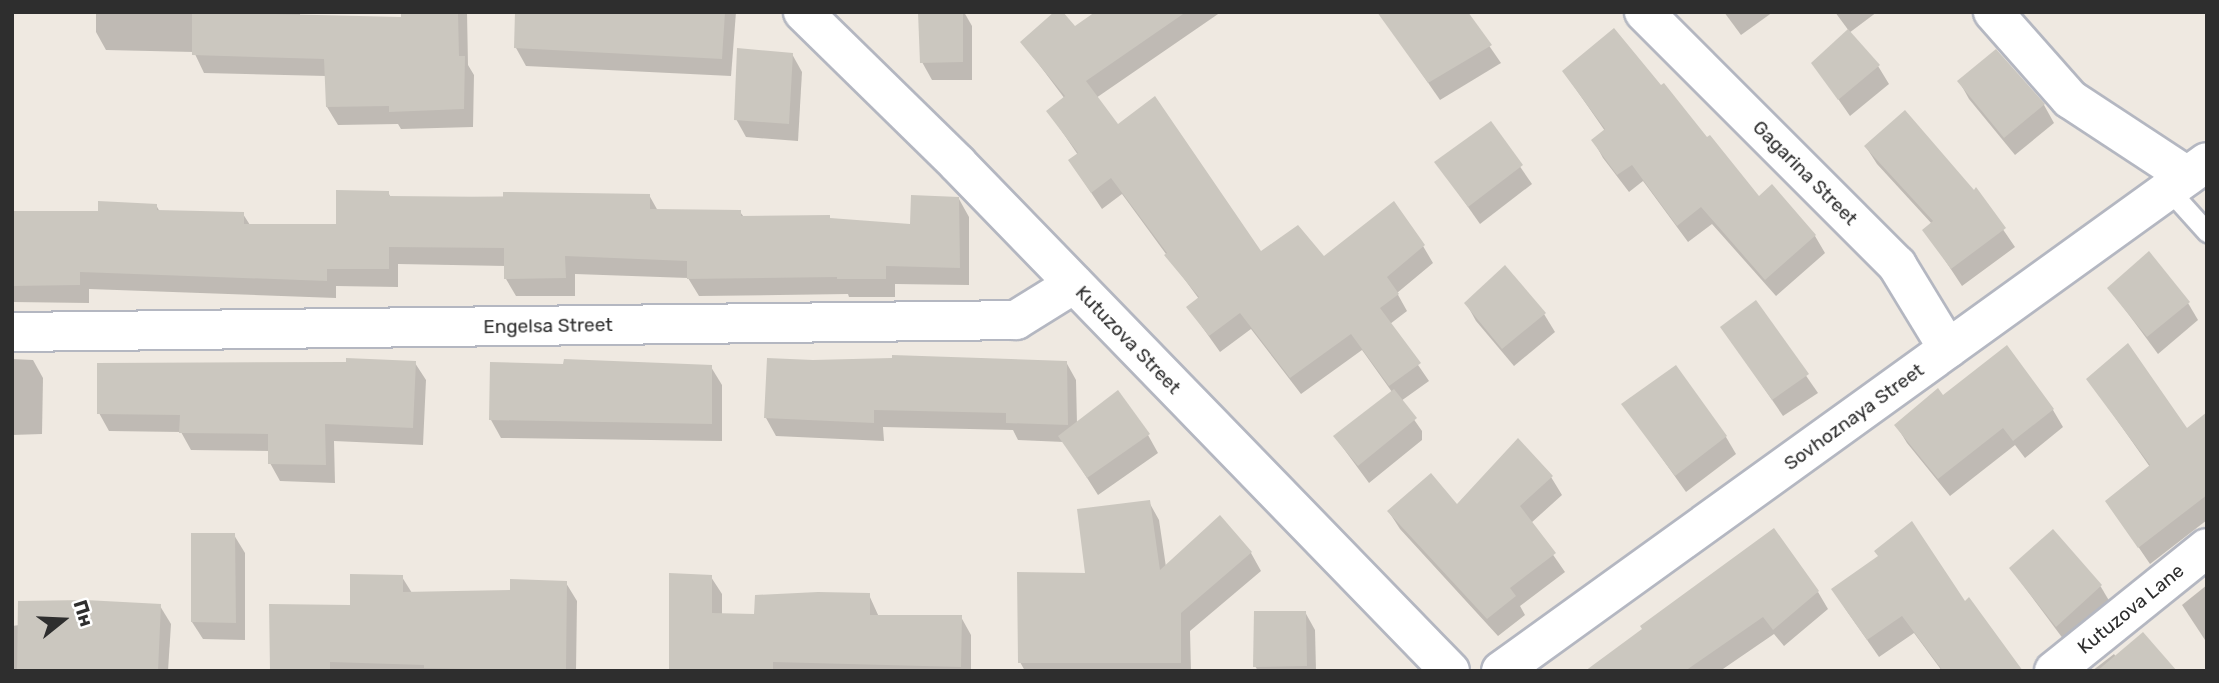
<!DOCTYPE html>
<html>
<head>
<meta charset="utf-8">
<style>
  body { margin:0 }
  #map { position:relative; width:2219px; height:683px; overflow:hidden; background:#efe9e1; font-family:Rubik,sans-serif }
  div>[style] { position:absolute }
  .shadow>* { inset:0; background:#0003 }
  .building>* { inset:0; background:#cbc7bf }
  .roads { filter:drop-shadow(2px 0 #b4b7c1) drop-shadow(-2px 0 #b4b7c1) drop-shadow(0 2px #b4b7c1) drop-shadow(0 -2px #b4b7c1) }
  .service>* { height:19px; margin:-9.5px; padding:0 9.5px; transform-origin:9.5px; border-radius:9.5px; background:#fff }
  .minor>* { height:38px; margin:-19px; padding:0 19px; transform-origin:19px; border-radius:19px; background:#fff }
  .secondary>* { height:38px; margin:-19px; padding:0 19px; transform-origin:19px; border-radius:19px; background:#fff }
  span { translate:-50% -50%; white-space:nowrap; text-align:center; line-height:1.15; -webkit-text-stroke:5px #fff; paint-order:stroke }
  .street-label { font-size:19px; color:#2e2e2e }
  .frame { position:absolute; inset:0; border:14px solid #2e2e2e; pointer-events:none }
  .north { position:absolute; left:28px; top:585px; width:70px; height:70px; -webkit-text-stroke:5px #fff; paint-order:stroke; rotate:72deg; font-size:19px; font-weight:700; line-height:28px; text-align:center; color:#2e2e2e }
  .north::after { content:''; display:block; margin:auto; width:24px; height:32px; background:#2e2e2e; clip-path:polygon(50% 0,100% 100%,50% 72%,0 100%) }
</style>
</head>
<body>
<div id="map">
  <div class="shadow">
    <i style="clip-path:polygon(96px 12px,300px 12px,300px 16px,403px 19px,403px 12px,467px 12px,468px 65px,474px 75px,473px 127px,401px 129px,398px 124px,338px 125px,327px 107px,326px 76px,204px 73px,194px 52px,106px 50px,96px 32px)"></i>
    <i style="clip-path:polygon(517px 12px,736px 12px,731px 76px,526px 66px,516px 48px)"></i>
    <i style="clip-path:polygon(920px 12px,964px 12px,972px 26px,972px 80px,932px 80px,922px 62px)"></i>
    <i style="clip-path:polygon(1099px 12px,1221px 12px,1096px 98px,1117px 126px,1261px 254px,1324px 259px,1423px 246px,1433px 263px,1397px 293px,1407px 311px,1390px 324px,1429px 381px,1401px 401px,1422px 431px,1422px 440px,1369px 483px,1335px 437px,1392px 392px,1362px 350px,1301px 394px,1251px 329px,1220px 352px,1188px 307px,1199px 299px,1122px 194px,1102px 209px,1070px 161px,1078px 155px,1048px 111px,1065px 99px,1022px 42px,1074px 29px)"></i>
    <i style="clip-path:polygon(1466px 12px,1501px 63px,1440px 100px,1384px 19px)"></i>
    <i style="clip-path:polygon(1724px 12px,1773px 12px,1741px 35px)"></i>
    <i style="clip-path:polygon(1835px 12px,1877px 12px,1849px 33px,1878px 66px,1889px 84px,1850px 116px,1813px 63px,1849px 31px)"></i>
    <i style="clip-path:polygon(1996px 51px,2044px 105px,2054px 123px,2015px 155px,1969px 99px,1959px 81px)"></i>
    <i style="clip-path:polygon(792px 54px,802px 72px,798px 141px,746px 137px,736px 119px)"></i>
    <i style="clip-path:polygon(1564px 72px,1815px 236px,1825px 253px,1776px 296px,1712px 224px,1688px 242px,1643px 181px,1629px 192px,1603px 158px,1593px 140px,1605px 131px)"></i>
    <i style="clip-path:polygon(1490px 123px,1532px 184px,1480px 224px,1437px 163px)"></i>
    <i style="clip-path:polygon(1866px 147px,1973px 192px,1976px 190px,2015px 247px,1962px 286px,1925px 230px,1932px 224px,1877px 164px)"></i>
    <i style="clip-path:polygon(388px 192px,391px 198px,649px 195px,658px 211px,740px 212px,744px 217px,911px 226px,959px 199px,969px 217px,969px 285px,895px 284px,895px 297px,849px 297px,848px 294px,699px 296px,688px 278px,575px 274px,575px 296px,516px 296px,506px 279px,506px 266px,398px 264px,398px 287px,336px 286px,336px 298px,89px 289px,89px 303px,12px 302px,12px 213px,99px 212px,156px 205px,160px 212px,243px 214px,250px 225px,338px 226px)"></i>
    <i style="clip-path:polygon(1505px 268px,1544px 314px,1555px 332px,1514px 366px,1476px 321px,1466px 303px)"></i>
    <i style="clip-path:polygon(2109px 288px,2188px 303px,2198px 320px,2158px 354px)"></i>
    <i style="clip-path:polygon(1755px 302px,1818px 393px,1783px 416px,1722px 327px)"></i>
    <i style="clip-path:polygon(12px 359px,33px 360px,43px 378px,42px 434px,12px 435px)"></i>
    <i style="clip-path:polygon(1066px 362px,1076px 380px,1077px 424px,1148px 435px,1158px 453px,1098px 495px,1064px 442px,1018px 440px,1013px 430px,883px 427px,884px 441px,776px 436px,766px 418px)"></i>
    <i style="clip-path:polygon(415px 363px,426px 380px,423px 445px,334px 441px,335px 483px,280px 481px,270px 463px,270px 451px,191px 450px,181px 432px,109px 431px,99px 413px)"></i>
    <i style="clip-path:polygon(711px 367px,722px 385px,722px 441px,501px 438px,491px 420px)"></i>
    <i style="clip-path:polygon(2088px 379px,2187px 431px,2207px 414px,2207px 520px,2150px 564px,2107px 501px,2150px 467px)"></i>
    <i style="clip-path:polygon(1943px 397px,2053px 410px,2063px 427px,2025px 458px,2015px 445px,1950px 496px,1907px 443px,1896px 425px)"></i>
    <i style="clip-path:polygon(1624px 405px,1726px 437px,1736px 454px,1686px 492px)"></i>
    <i style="clip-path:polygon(1551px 477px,1562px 495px,1531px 523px,1565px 572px,1520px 606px,1525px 615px,1498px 636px,1400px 529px,1389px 512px,1457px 506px)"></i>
    <i style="clip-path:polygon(1149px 502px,1159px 520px,1166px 567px,1220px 517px,1251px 553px,1261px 571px,1190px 631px,1191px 671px,1025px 671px,1020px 662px,1087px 574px)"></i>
    <i style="clip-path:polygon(2053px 532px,2101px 587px,2111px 604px,2067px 644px,2011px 569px)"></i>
    <i style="clip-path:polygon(234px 535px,245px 553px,245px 640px,203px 639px,192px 622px)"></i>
    <i style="clip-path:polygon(402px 577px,412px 593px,512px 591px,566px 583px,577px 601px,576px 671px,271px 671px,352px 607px)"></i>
    <i style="clip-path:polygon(711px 577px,722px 594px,722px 615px,756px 616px,869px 595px,879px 617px,961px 617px,971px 635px,971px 671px,672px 671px)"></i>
    <i style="clip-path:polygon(2207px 585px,2207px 643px,2182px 605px)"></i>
    <i style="clip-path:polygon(1818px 592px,1828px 609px,1784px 646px,1774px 634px,1720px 671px,1588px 671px)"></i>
    <i style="clip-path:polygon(1965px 603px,2021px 671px,1942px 671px,1914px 633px,1879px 657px,1844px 607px)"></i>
    <i style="clip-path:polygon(160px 606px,171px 624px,168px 671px,12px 671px,12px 626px)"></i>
    <i style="clip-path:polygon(1305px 612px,1315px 630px,1316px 671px,1258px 671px,1255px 666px)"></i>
    <i style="clip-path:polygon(2114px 654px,2116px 657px,2175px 671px,2092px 671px)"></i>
  </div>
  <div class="building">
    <i style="clip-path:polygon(192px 12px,401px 17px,401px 12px,458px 12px,459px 56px,465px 56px,464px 109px,389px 112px,389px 106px,326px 107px,324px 59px,192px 55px)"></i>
    <i style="clip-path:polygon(515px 12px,725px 12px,722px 59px,514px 48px)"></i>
    <i style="clip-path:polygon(918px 12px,963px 12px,963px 62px,920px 63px)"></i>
    <i style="clip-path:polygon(1054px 12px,1063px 12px,1075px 26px,1095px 12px,1186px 12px,1086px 81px,1118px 124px,1155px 96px,1261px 251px,1298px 225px,1324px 256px,1394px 201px,1425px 245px,1387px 277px,1399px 294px,1380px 308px,1421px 363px,1389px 386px,1351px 334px,1290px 378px,1240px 313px,1209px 336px,1186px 307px,1199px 297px,1164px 255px,1167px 253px,1111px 178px,1091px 193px,1068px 160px,1078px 153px,1046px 111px,1065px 96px,1020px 42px)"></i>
    <i style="clip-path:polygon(1377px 12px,1468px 12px,1492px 45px,1428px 83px)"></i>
    <i style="clip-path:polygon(1614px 28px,1661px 85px,1664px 83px,1707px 137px,1710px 135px,1759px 196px,1772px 184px,1816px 235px,1765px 280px,1701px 207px,1677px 226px,1632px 165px,1617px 175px,1591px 140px,1605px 129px,1562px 71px)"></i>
    <i style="clip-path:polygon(1848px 29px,1880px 65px,1838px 100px,1811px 63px)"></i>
    <i style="clip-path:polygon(737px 48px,793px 53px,789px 124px,734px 120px)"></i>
    <i style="clip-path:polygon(1996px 49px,2045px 104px,2004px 138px,1957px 81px)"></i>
    <i style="clip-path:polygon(1905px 110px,1974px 190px,1976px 187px,2006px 228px,1951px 269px,1922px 230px,1933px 221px,1864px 146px)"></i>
    <i style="clip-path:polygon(1491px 121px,1523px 165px,1468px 207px,1434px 162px)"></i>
    <i style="clip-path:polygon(336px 190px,389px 191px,389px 196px,503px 197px,503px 192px,650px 194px,650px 209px,741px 210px,741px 216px,830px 215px,830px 218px,910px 224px,911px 195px,959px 197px,960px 268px,886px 266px,886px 279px,837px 279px,837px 277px,687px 279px,687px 261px,565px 256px,566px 278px,504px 279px,504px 248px,389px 247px,389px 269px,327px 269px,327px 281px,80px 272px,80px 285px,12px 286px,12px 211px,98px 211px,98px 201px,157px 204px,157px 210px,244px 212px,244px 224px,336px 224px)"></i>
    <i style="clip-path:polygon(2149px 251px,2190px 302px,2147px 337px,2107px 288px)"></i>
    <i style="clip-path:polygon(1505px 265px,1546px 313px,1502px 349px,1464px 303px)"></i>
    <i style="clip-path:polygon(1756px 300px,1809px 374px,1772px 400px,1720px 327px)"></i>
    <i style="clip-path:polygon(2128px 343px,2187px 428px,2207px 412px,2207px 495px,2138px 548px,2105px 501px,2150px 465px,2086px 379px)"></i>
    <i style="clip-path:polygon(2007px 345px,2054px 409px,2013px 441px,2003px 428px,1938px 479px,1894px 425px,1938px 388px,1943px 395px)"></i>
    <i style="clip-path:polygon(892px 355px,1067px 361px,1068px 425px,1006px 423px,1006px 413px,874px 410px,874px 423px,764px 418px,767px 358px,813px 360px,892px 358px)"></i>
    <i style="clip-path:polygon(346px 358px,416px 361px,413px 428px,325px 424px,326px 465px,268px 464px,268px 434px,179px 433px,180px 415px,97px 414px,97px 363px,346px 362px)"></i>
    <i style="clip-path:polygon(564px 359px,712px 365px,712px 424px,489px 420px,490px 362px,563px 364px)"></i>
    <i style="clip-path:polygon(1676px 365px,1727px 436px,1675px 476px,1621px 404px)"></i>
    <i style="clip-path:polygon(1394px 389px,1417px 418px,1358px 466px,1333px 436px)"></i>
    <i style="clip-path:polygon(1118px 390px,1150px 434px,1087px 478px,1058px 436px)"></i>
    <i style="clip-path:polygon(1518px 438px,1553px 476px,1520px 506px,1556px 553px,1510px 588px,1516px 596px,1487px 619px,1387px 511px,1431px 473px,1457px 504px)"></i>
    <i style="clip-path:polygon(1150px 500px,1160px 570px,1220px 515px,1252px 552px,1181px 613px,1181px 663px,1018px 663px,1017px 572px,1085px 573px,1077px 509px)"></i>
    <i style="clip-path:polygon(1912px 521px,1965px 601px,1969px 597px,2023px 671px,1943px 671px,1902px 616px,1867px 640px,1831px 589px,1878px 556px,1874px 551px)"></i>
    <i style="clip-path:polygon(1774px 528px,1819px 591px,1773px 630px,1763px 617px,1685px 671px,1585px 671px,1642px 629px,1640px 626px)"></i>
    <i style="clip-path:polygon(2053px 529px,2102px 585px,2056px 627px,2009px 568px)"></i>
    <i style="clip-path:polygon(191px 533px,235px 533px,236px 623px,191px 622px)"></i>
    <i style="clip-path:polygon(669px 573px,712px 575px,712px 613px,754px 614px,755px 595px,818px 592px,870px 593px,870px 615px,962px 615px,961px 667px,773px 662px,773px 669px,669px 670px)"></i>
    <i style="clip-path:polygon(350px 574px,403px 575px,403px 592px,510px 590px,510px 579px,567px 581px,566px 671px,424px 668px,424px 665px,330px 662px,330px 671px,270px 671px,269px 604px,350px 605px)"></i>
    <i style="clip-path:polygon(85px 600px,161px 604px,158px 671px,17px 671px,18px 601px)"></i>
    <i style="clip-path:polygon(1254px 611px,1306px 611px,1307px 666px,1253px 667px)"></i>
    <i style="clip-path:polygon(2143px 632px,2177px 671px,2097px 671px)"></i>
  </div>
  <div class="roads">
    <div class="service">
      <i style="left:2169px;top:190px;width:57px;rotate:47.9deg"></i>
    </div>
    <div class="minor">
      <i style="left:1644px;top:12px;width:358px;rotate:45deg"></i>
      <i style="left:1897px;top:265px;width:98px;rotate:58.7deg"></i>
      <i style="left:1993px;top:12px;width:116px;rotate:48.5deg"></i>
      <i style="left:2070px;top:99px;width:140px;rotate:33.3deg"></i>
      <i style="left:12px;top:332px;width:1004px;rotate:-0.68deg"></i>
      <i style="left:1016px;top:320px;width:68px;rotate:-31.8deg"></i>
      <i style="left:2054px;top:671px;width:196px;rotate:-38.8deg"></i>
    </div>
    <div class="secondary">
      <i style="left:803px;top:12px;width:216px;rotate:44.4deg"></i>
      <i style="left:957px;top:163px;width:708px;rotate:45.86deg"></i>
      <i style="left:1501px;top:671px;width:870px;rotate:-35.79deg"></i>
    </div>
  </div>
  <div class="street-label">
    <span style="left:1805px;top:173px;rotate:45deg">Gagarina Street</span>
    <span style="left:548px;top:326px;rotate:-1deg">Engelsa Street</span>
    <span style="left:1128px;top:340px;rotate:46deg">Kutuzova Street</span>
    <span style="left:1854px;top:417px;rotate:-36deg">Sovhoznaya Street</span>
    <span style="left:2131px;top:609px;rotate:-39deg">Kutuzova Lane</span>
  </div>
  <div class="frame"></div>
  <div class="north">Пн</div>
</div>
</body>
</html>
